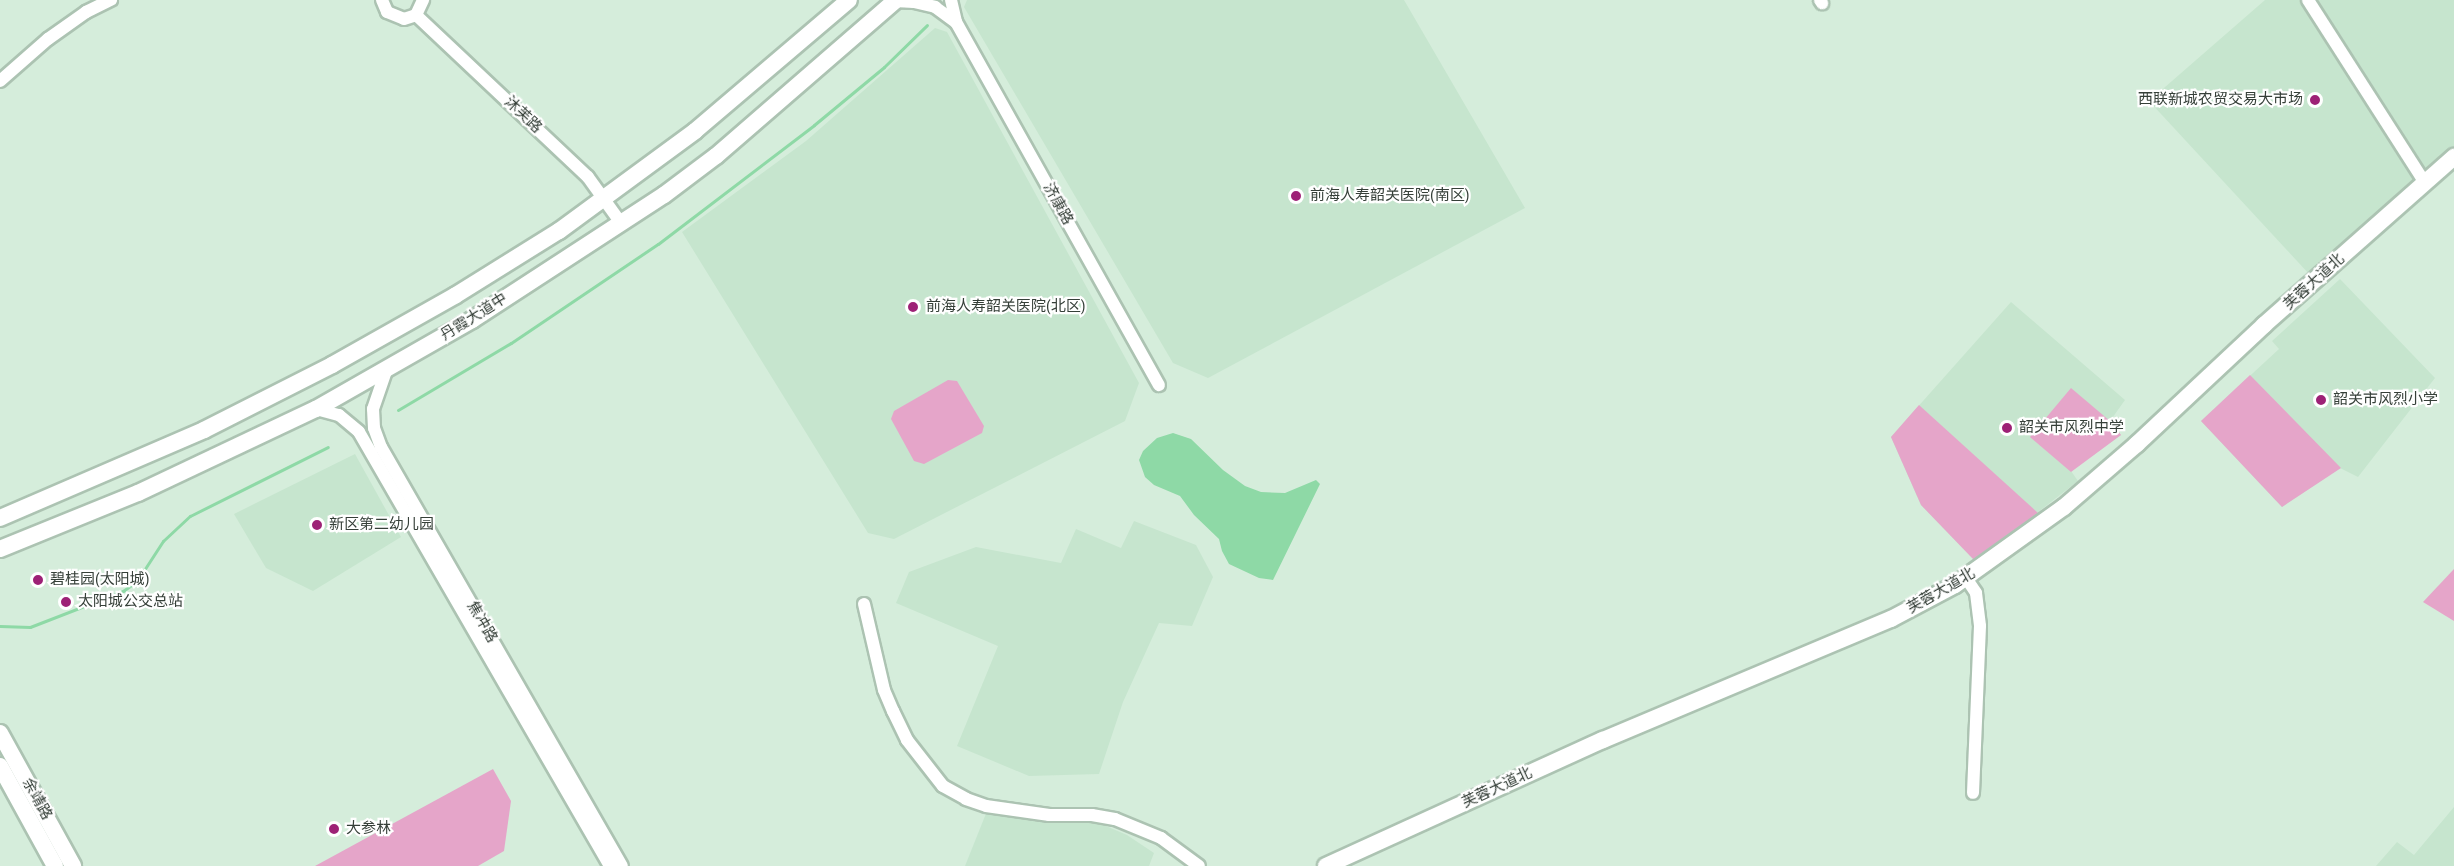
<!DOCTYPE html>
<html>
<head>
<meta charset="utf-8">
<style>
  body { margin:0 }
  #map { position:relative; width:2454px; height:866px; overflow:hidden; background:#d5eddb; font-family:"Roboto Condensed","Noto Sans SC",sans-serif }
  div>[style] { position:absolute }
  .built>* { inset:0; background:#c6e5ce }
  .green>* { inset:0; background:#e5a5c9 }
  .water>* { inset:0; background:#8ed9a6 }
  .stream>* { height:3px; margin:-1.5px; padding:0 1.5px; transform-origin:1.5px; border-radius:1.5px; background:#8ed9a6 }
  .roads { filter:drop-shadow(2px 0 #acc3b2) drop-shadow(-2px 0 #acc3b2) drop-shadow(0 2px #acc3b2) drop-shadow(0 -2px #acc3b2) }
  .minor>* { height:12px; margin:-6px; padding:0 6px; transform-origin:6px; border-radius:6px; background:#fff }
  .major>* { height:16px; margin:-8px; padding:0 8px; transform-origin:8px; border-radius:8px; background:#fff }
  .dots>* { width:16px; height:16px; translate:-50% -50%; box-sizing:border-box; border:3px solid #fff; border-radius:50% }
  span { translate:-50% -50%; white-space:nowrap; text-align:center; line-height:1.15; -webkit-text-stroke:4.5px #fff; paint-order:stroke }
  .poi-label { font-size:15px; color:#353f38 }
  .right { translate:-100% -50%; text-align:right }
  .left { translate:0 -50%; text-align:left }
  .street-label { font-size:15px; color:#353f38 }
</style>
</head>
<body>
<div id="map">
  <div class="built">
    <i style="clip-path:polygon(967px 0,1404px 0,1525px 208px,1208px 378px,1173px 363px,964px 7px)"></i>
    <i style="clip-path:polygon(2265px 0,2301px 0,2415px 181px,2310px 275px,2149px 101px)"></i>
    <i style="clip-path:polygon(2315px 0,2454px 0,2454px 149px,2426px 174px)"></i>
    <i style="clip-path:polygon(935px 28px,947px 32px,1139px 383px,1125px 421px,894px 539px,868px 533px,682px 232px,806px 141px)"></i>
    <i style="clip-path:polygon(2340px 279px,2435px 378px,2358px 477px,2340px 468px,2282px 507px,2201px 421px,2279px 349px,2272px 341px)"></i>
    <i style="clip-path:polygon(2011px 302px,2125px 400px,2110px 421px,2121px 435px,2071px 471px,2078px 481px,1975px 561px,1921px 505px,1891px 437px)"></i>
    <i style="clip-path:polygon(355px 454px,401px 537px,313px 591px,266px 568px,234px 514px)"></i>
    <i style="clip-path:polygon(1134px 521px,1196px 545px,1213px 577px,1192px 626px,1159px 623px,1123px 702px,1099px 774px,1029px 776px,957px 746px,998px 646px,896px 603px,909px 572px,976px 547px,1061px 563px,1076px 529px,1121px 548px)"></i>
    <i style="clip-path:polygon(2454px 807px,2454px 866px,2376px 866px,2397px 842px,2414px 855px)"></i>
    <i style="clip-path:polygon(987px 811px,1050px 821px,1092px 820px,1127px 835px,1154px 853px,1149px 866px,965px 866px)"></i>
  </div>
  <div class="green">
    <i style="clip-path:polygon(2250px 375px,2341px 468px,2282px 507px,2201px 421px)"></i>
    <i style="clip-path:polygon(948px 380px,957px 381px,984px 426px,982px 433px,924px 464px,914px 461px,891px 419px,894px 411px)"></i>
    <i style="clip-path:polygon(2071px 388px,2110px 421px,2121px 435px,2071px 472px,2030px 437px)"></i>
    <i style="clip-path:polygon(1919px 405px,2038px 513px,1975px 561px,1921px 505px,1891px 437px)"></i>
    <i style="clip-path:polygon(2454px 569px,2454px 621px,2423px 602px)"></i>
    <i style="clip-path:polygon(493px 769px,511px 801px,504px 851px,478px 866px,315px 866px)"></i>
  </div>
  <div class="water">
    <i style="clip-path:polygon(1173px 433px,1191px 439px,1223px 470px,1245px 486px,1261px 492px,1285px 493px,1316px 480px,1320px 484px,1273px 580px,1259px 578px,1229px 564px,1222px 551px,1219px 539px,1194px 515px,1180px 496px,1154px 485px,1145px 477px,1139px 460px,1143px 451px,1157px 438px)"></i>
  </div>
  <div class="stream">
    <i style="left:398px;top:410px;width:131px;rotate:-30.7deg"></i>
    <i style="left:511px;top:343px;width:177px;rotate:-34deg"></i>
    <i style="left:658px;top:244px;width:196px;rotate:-37.3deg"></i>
    <i style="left:814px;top:125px;width:91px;rotate:-39.6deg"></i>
    <i style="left:884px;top:67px;width:60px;rotate:-44.3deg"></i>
    <i style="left:0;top:626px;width:30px;rotate:2deg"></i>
    <i style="left:30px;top:627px;width:100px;rotate:-21.2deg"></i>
    <i style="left:123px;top:591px;width:17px;rotate:-36deg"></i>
    <i style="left:137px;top:581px;width:48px;rotate:-57deg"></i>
    <i style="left:163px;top:541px;width:37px;rotate:-43deg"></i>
    <i style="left:190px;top:516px;width:154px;rotate:-26.6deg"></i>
  </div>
  <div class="roads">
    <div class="minor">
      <i style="left:382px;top:0;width:13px;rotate:67deg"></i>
      <i style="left:387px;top:12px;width:18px;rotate:22deg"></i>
      <i style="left:404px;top:19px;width:13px;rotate:-18deg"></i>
      <i style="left:416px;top:15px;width:17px;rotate:-65deg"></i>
      <i style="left:951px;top:0;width:23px;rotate:77deg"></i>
      <i style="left:956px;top:22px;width:416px;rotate:60.8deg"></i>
      <i style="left:1820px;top:0;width:4px;rotate:56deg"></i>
      <i style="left:2308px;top:0;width:217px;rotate:57.4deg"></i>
      <i style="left:895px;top:1px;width:19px;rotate:3deg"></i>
      <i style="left:914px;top:2px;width:22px;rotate:13deg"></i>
      <i style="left:935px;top:7px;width:26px;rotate:36deg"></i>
      <i style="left:416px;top:15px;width:236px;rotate:43.3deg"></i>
      <i style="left:588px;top:177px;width:57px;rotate:54.3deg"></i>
      <i style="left:0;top:81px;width:64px;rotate:-41.2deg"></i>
      <i style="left:48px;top:39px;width:47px;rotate:-35.4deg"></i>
      <i style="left:86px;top:12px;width:28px;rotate:-26deg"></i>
      <i style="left:386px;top:371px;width:40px;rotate:108.9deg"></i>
      <i style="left:373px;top:409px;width:19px;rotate:87deg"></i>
      <i style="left:374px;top:428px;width:20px;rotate:70deg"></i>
      <i style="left:381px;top:447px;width:483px;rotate:60.1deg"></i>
      <i style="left:316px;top:409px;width:24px;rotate:15deg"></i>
      <i style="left:339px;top:415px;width:26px;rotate:40deg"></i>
      <i style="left:359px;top:432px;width:501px;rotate:59.96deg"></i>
      <i style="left:1966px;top:578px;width:18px;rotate:56deg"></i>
      <i style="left:1976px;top:593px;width:33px;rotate:83deg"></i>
      <i style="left:1980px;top:626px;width:167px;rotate:92.4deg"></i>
      <i style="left:864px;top:604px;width:88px;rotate:76.9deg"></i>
      <i style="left:884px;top:690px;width:23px;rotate:67deg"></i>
      <i style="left:893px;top:711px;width:32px;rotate:64deg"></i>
      <i style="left:907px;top:740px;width:58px;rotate:52deg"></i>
      <i style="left:943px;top:786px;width:26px;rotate:29deg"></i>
      <i style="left:966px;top:799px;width:21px;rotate:19deg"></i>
      <i style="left:986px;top:806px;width:64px;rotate:8.1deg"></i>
      <i style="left:1049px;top:815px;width:43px"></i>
      <i style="left:1092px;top:815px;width:23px;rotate:10deg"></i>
      <i style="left:1115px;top:819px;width:50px;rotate:22.4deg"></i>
      <i style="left:1161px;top:838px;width:47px;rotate:36.4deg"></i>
    </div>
    <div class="major">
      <i style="left:0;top:518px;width:222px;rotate:-23.3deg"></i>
      <i style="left:204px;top:430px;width:144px;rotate:-26.9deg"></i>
      <i style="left:332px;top:365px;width:142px;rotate:-29.4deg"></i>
      <i style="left:456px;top:295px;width:121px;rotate:-31.9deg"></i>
      <i style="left:559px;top:231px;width:169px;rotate:-36.3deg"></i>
      <i style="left:695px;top:131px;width:202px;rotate:-40.4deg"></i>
      <i style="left:0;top:549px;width:149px;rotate:-22.1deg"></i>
      <i style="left:138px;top:493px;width:197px;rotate:-25.3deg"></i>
      <i style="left:316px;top:409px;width:180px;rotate:-29.7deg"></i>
      <i style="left:472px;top:320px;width:229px;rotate:-33.1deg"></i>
      <i style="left:664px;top:195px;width:65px;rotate:-36.9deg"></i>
      <i style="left:716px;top:156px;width:238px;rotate:-40.9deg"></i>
      <i style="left:0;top:733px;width:152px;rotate:61.2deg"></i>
      <i style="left:0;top:766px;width:114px;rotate:61.2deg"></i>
      <i style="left:1326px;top:866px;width:304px;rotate:-24.5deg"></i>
      <i style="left:1603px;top:740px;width:312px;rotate:-22.8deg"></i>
      <i style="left:1891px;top:619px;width:72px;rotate:-28deg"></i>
      <i style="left:1955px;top:585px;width:134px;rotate:-35.6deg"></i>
      <i style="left:2064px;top:507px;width:96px;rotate:-40.8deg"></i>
      <i style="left:2137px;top:444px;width:174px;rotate:-43.1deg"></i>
      <i style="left:2264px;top:325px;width:254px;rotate:-41.5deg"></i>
    </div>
  </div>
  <div class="dots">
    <i style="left:2315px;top:100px;background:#9d2176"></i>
    <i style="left:1296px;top:196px;background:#9d2176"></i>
    <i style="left:913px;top:307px;background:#9d2176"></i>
    <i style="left:2321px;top:400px;background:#9d2176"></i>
    <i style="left:2007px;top:428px;background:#9d2176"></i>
    <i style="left:317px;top:525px;background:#9d2176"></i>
    <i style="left:38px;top:580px;background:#9d2176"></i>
    <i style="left:66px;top:602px;background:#9d2176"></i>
    <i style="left:334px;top:829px;background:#9d2176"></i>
  </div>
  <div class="poi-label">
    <span class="right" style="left:2303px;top:100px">西联新城农贸交易大市场</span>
    <span class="left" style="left:1310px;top:196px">前海人寿韶关医院(南区)</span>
    <span class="left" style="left:926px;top:307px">前海人寿韶关医院(北区)</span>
    <span class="left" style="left:2333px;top:400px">韶关市风烈小学</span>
    <span class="left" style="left:2019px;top:428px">韶关市风烈中学</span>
    <span class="left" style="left:329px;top:525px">新区第二幼儿园</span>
    <span class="left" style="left:50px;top:580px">碧桂园(太阳城)</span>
    <span class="left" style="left:78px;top:602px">太阳城公交总站</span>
    <span class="left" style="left:346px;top:829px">大参林</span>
  </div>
  <div class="street-label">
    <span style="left:523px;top:115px;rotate:43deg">沐芙路</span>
    <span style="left:1058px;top:204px;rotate:61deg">济康路</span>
    <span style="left:2314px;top:282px;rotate:-42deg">芙蓉大道北</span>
    <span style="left:474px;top:317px;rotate:-32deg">丹霞大道中</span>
    <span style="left:1941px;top:591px;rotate:-30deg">芙蓉大道北</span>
    <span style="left:482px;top:622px;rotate:60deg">焦冲路</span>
    <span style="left:1497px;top:788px;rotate:-25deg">芙蓉大道北</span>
    <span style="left:37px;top:799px;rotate:61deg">余靖路</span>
  </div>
</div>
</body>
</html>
